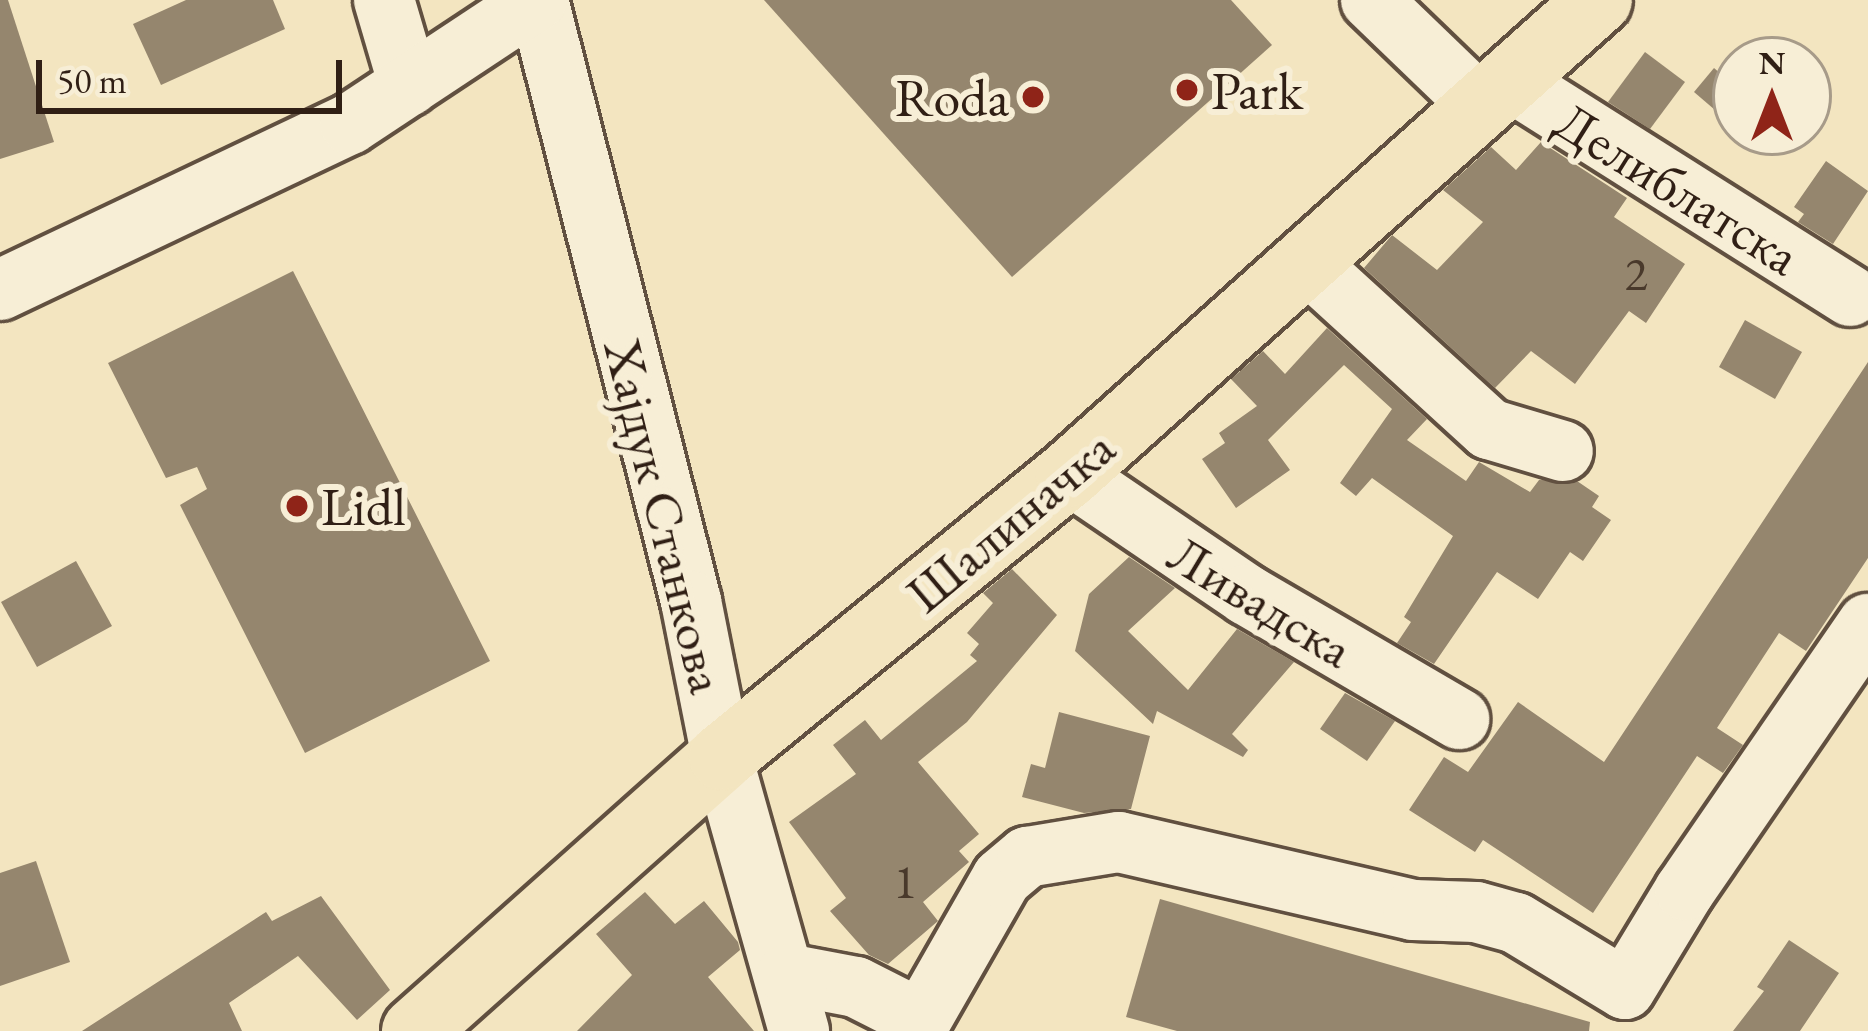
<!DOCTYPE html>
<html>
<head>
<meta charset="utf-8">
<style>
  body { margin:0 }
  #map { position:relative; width:1868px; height:1031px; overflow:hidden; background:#f3e5c0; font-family:"EB Garamond",serif }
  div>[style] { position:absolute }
  .building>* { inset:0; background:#95866e }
  .roads { filter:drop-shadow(3px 0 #615040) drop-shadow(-3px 0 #615040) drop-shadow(0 3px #615040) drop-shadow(0 -3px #615040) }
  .minor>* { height:60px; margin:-30px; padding:0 30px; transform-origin:30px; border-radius:30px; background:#f7eed6 }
  .major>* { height:66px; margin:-33px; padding:0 33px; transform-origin:33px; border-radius:33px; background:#f3e5c0 }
  .dots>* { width:33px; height:33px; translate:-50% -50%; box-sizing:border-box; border:6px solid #f7eed6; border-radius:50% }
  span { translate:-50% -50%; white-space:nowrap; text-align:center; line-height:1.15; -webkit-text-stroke:12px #f7eed6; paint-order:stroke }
  .number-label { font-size:48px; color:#49392b }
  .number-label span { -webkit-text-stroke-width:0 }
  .poi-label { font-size:54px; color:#301f15 }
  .left { translate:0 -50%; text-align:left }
  .right { translate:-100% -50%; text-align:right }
  .street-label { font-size:54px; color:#301f15 }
  .north { position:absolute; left:1712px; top:36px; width:120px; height:120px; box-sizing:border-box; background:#f7eed6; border:3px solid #a79b89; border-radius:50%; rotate:0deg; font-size:33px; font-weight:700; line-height:48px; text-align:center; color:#301f15 }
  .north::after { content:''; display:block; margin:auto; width:42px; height:54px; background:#8f2418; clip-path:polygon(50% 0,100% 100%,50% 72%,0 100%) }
  .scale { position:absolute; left:36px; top:60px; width:306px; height:54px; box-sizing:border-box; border:6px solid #301f15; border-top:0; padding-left:15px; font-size:36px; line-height:42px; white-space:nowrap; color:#301f15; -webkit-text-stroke:9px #f7eed6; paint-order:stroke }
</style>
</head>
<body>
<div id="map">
  <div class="building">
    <i style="clip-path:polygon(0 0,8px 0,54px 142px,0 159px)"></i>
    <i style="clip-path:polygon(186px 0,273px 0,285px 29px,161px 85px,133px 24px)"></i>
    <i style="clip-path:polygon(764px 0,1231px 0,1272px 45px,1012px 277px)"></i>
    <i style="clip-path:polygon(1645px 52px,1685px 82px,1650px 129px,1608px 102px)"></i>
    <i style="clip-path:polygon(1714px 68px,1736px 87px,1736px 128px,1694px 92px)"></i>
    <i style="clip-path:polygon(1541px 142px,1627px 198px,1614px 217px,1685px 264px,1646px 323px,1629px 311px,1575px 384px,1531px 351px,1495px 388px,1364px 268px,1392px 235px,1437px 270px,1483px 222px,1443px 190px,1491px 147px,1516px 170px)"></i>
    <i style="clip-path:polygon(1826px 161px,1868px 191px,1833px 244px,1798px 222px,1804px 214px,1794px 207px)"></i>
    <i style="clip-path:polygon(293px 271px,490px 661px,305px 753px,180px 505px,207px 489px,197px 467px,166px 478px,108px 363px)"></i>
    <i style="clip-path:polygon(1745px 320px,1802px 352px,1775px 399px,1719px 367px)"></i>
    <i style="clip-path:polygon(1327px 328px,1427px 419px,1407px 440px,1466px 481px,1479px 462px,1530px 492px,1539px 480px,1577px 481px,1599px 496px,1592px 507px,1611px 520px,1583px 561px,1570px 552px,1538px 599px,1497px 572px,1434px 664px,1397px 643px,1411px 622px,1404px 617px,1453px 536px,1372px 478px,1356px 496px,1340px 483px,1392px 409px,1344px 365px,1268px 440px,1290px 470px,1236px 508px,1202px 459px,1225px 443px,1219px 433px,1257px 406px,1231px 379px,1263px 351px,1285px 374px)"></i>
    <i style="clip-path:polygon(1868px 362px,1868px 558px,1806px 651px,1779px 633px,1717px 728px,1743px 745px,1723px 773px,1697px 756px,1593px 913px,1483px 840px,1475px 852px,1409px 810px,1444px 757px,1468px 772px,1518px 702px,1604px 762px)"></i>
    <i style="clip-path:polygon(1129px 557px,1175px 588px,1128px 631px,1188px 690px,1237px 629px,1294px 662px,1232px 734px,1248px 750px,1243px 757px,1157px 711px,1153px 724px,1075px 651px,1089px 594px)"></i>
    <i style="clip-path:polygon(76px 561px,112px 626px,37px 667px,1px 602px)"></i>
    <i style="clip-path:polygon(1012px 569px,1057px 615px,967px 722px,918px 762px,979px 834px,959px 851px,969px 862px,923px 902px,938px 921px,888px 964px,869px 955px,830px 911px,846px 898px,789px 822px,856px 774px,833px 745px,865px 720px,881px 740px,977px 661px,970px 655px,979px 644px,967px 633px,993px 603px,983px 593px)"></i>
    <i style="clip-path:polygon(1345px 693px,1395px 721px,1367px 761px,1320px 729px)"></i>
    <i style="clip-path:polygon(1059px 712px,1150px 736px,1131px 809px,1084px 813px,1022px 797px,1031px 764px,1045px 768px)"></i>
    <i style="clip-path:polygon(36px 861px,70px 962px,0 986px,0 873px)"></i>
    <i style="clip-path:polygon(645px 892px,675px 924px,704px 901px,738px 942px,740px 950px,708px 977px,754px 1031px,577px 1031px,632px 975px,596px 934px)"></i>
    <i style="clip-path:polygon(321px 896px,390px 990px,357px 1020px,298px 956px,229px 1003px,242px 1031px,82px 1031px,266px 912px,272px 921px)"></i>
    <i style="clip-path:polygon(1160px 899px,1590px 1022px,1589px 1031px,1177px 1031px,1126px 1017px)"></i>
    <i style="clip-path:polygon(1789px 940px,1839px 973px,1800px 1031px,1733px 1031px,1764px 991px,1757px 987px)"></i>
  </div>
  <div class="roads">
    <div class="minor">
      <i style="left:384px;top:0;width:89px;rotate:73.6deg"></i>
      <i style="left:538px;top:0;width:620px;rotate:75.72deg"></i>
      <i style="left:691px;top:601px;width:159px;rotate:78.8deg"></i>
      <i style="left:722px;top:757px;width:285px;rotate:74.3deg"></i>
      <i style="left:1371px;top:0;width:150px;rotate:43.9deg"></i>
      <i style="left:1507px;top:79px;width:406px;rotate:32.3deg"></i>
      <i style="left:1304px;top:260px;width:251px;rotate:42.4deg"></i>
      <i style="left:1489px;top:429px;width:77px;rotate:16.6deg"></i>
      <i style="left:0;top:290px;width:387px;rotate:-25.4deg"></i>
      <i style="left:350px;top:124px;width:224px;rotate:-33.5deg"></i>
      <i style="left:1069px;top:474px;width:215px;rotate:34.2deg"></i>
      <i style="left:1247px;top:595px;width:246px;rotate:30.3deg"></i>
      <i style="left:787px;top:974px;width:70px;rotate:10.7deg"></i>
      <i style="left:856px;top:987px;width:73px;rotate:26.9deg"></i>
      <i style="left:921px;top:1020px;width:163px;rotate:-60.3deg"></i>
      <i style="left:1002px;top:878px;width:33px;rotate:-40deg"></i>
      <i style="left:1027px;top:857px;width:93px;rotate:-9.3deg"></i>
      <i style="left:1119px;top:842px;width:302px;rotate:13deg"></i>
      <i style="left:1413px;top:910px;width:63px;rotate:1.8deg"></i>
      <i style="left:1476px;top:912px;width:41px;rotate:15.4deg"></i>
      <i style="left:1516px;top:923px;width:127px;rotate:31.2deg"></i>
      <i style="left:1625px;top:989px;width:116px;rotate:-58.8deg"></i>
      <i style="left:1685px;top:890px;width:323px;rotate:-55.5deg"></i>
    </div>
    <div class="major">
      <i style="left:415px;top:1031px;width:411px;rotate:-41.7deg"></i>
      <i style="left:722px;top:757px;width:448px;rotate:-39.2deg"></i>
      <i style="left:1069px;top:474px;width:711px;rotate:-41.81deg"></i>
    </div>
  </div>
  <div class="dots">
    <i style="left:1187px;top:90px;background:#8f2418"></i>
    <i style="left:1033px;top:97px;background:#8f2418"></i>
    <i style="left:297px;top:506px;background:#8f2418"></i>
  </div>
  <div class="number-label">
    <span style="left:1636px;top:274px">2</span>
    <span style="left:905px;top:882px">1</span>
  </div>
  <div class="poi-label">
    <span class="left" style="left:1211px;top:90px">Park</span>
    <span class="right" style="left:1009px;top:97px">Roda</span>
    <span class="left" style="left:321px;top:506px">Lidl</span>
  </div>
  <div class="street-label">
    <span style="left:1678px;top:188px;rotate:32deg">Делиблатска</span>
    <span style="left:666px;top:516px;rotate:76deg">Хајдук Станкова</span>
    <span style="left:1010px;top:520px;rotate:-40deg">Шалиначка</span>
    <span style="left:1261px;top:601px;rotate:31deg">Ливадска</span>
  </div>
  <div class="north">N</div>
  <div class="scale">50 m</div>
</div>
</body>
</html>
